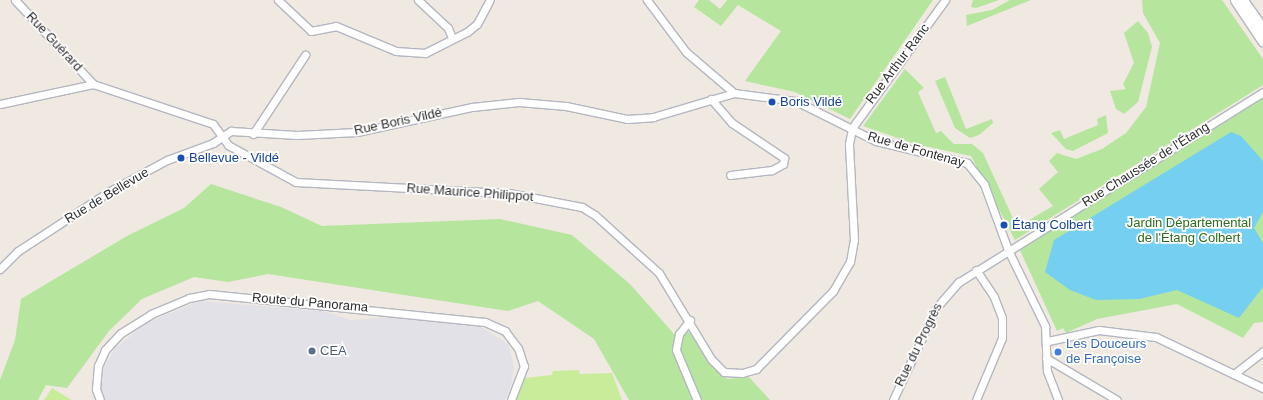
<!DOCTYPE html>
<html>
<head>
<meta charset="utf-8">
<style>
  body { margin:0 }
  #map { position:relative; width:1263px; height:400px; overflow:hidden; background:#efe9e1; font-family:Helvetica,sans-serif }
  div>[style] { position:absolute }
  .industrial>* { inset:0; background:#e3e1e8 }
  .green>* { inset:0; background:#b6e59e }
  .pitch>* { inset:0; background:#c9ec9a }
  .water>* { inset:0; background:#75cff0 }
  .roads { filter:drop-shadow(1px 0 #b4b7c1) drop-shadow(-1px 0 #b4b7c1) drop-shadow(0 1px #b4b7c1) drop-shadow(0 -1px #b4b7c1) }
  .minor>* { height:7px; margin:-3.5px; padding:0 3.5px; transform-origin:3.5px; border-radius:3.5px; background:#fff }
  .secondary>* { height:9px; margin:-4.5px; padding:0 4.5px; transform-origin:4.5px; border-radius:4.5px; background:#fff }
  .dots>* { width:11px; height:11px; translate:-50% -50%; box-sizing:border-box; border:2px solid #fff; border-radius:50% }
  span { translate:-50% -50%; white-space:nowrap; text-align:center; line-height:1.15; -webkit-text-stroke:3.5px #fff; paint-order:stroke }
  .street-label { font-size:13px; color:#2e2e2e }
  .transit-label { font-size:13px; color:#164399 }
  .left { translate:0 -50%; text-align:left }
  .park-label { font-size:13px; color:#2c6e1b }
  .shop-label { font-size:13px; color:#366cbe }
  .service-label { font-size:13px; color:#4e5e75 }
</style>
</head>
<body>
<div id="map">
  <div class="industrial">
    <i style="clip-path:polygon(200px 301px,323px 311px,351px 320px,390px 317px,481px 327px,508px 344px,514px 365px,511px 386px,505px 400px,106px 400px,101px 391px,104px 368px,114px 349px,148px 322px)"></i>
  </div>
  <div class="green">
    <i style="clip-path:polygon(699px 0,709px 0,720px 9px,727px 0,933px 0,850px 119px,795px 92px,745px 81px,781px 31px,738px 5px,721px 26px,694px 7px)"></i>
    <i style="clip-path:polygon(973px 0,999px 0,976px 8px,971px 7px)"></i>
    <i style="clip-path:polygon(1010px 0,1031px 0,967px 26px,966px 15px,992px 10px)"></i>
    <i style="clip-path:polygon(1142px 0,1222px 0,1263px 59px,1263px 85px,1015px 240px,971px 156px,915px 144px,863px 126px,905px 69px,924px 88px,918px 92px,936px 133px,941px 131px,954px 144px,972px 144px,983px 153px,1017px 227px,1053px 206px,1039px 189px,1058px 172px,1049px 161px,1057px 153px,1076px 159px,1102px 149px,1126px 133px,1146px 107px,1160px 43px,1143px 13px)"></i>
    <i style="clip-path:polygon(1138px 21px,1148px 33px,1152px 47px,1138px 102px,1124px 114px,1116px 109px,1110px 91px,1126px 89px,1123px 84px,1134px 63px,1124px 33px)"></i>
    <i style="clip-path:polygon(945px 77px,966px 129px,992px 119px,993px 123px,979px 135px,970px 138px,955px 128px,935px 81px)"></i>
    <i style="clip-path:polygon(1263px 98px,1263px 322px,1254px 323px,1243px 338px,1177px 304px,1097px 319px,1066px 333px,1063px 328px,1057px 331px,1019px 248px)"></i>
    <i style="clip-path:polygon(1106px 115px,1108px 133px,1073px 151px,1066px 149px,1051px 133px,1060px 130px,1064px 139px,1098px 125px,1097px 119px)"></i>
    <i style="clip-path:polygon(211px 184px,281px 207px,322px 226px,500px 219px,572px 235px,630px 284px,674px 334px,692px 332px,727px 379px,749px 377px,770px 400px,629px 400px,594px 339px,538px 301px,508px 311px,268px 274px,228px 282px,194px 277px,142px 299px,109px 331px,67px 388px,46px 385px,38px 400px,0 400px,0 380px,15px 340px,21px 299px,127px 236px,184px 208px)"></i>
  </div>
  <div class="pitch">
    <i style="clip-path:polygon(579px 370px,580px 374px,612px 373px,622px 400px,516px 400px,525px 378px,552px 375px,553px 371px)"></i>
    <i style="clip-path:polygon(52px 388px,70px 399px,72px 400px,44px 400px)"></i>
  </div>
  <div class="water">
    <i style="clip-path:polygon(1231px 132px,1241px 136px,1263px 161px,1263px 212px,1254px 228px,1263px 243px,1263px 287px,1239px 318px,1177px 290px,1139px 299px,1096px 300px,1070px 290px,1045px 272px,1054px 240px)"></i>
  </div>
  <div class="roads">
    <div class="minor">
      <i style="left:15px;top:0;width:115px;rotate:47.1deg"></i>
      <i style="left:278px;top:0;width:45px;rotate:43.2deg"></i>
      <i style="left:311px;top:31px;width:25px;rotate:-11deg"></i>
      <i style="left:336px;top:26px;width:65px;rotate:22.6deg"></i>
      <i style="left:396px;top:51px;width:29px;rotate:4deg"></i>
      <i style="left:425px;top:53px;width:47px;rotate:-26.6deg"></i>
      <i style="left:467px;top:32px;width:13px;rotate:-39deg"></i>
      <i style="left:477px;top:24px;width:27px;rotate:-62deg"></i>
      <i style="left:418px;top:0;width:41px;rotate:43deg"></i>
      <i style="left:448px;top:28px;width:11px;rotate:68deg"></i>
      <i style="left:647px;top:0;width:65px;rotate:53.1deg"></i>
      <i style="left:686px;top:52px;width:63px;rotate:40.5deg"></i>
      <i style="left:711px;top:99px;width:32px;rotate:49deg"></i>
      <i style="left:732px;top:123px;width:63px;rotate:33.9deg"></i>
      <i style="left:784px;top:158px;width:6px;rotate:99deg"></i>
      <i style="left:783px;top:164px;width:13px;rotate:151deg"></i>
      <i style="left:772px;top:170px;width:42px;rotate:173.2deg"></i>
      <i style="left:0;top:104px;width:95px;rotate:-12.1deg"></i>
      <i style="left:93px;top:84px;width:126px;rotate:18.4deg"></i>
      <i style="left:213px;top:124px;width:26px;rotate:54deg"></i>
      <i style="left:228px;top:145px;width:77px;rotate:28.6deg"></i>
      <i style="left:296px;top:182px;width:213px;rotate:3deg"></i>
      <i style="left:509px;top:193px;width:74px;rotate:10.9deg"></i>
      <i style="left:582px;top:207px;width:15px;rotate:32deg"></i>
      <i style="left:595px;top:215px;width:86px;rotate:42.2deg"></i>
      <i style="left:659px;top:273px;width:100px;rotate:58.8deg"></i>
      <i style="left:711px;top:359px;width:18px;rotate:45deg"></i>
      <i style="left:724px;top:372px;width:18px;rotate:3deg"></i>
      <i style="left:742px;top:373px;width:15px;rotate:-16deg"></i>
      <i style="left:756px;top:369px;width:110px;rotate:-45.4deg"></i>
      <i style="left:833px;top:291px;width:34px;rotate:-60deg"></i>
      <i style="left:850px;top:262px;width:22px;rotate:-80deg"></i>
      <i style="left:854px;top:240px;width:96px;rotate:-93deg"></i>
      <i style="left:849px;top:144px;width:16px;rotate:-79deg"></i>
      <i style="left:852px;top:128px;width:158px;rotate:-54deg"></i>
      <i style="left:253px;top:134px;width:95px;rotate:-56.6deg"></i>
      <i style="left:0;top:269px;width:25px;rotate:-45deg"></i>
      <i style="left:18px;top:251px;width:108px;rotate:-33.2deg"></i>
      <i style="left:108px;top:192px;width:67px;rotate:-28.5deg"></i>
      <i style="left:167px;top:160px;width:49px;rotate:-20.3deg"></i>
      <i style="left:213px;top:143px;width:22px;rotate:-34deg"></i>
      <i style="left:231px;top:131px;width:66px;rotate:3.5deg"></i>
      <i style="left:297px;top:135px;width:60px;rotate:-2.9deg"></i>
      <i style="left:357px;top:132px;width:118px;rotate:-12.3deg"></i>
      <i style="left:472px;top:107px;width:47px;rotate:-6.1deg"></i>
      <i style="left:519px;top:102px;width:47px;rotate:4.9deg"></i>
      <i style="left:566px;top:106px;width:62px;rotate:12deg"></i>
      <i style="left:627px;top:119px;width:26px;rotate:-4deg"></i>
      <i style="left:653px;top:117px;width:84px;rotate:-16.5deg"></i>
      <i style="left:734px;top:93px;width:63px;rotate:7.4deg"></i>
      <i style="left:796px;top:101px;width:89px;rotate:26.6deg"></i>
      <i style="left:876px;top:141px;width:94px;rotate:13.6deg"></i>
      <i style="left:967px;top:163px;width:27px;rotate:51deg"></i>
      <i style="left:984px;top:184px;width:70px;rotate:70deg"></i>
      <i style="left:1008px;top:250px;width:85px;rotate:64deg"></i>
      <i style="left:1045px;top:326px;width:45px;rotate:87.5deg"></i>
      <i style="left:1047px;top:371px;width:31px;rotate:69deg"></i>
      <i style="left:976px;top:270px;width:32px;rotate:56deg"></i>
      <i style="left:994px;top:297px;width:22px;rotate:69deg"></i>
      <i style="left:1002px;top:318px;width:20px;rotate:90deg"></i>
      <i style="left:1002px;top:338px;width:67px;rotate:112.8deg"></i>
      <i style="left:690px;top:320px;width:18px;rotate:128deg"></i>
      <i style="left:679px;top:334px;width:16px;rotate:101deg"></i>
      <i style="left:676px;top:350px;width:54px;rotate:67.2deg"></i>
      <i style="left:1048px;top:341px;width:52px;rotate:-12.2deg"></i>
      <i style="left:1099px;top:330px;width:57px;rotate:7deg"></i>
      <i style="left:1156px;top:337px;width:119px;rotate:25.5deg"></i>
      <i style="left:1046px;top:358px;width:82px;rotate:30.6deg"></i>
      <i style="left:1234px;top:374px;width:37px;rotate:-38deg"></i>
      <i style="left:100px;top:400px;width:12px;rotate:-110deg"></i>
      <i style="left:96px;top:389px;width:23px;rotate:-85deg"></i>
      <i style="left:98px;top:366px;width:17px;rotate:-66deg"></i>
      <i style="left:105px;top:350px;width:23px;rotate:-47deg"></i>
      <i style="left:121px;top:333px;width:36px;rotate:-32deg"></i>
      <i style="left:151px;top:314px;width:41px;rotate:-22.8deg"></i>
      <i style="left:189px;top:298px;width:20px;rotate:-11deg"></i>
      <i style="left:209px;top:294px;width:277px;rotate:5.8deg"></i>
      <i style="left:485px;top:322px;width:22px;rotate:24deg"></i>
      <i style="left:505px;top:331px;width:21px;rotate:53deg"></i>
      <i style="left:518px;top:348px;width:19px;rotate:72deg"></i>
      <i style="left:524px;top:366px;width:36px;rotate:111deg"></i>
      <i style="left:893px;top:400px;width:102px;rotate:-64.9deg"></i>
      <i style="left:936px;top:308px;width:35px;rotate:-49deg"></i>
      <i style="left:959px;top:282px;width:358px;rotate:-32deg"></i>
    </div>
    <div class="secondary">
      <i style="left:1235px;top:0;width:50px;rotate:56.3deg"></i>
      <i style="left:1243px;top:0;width:35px;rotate:55deg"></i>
    </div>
  </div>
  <div class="dots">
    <i style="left:772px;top:102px;background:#1a4fb4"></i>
    <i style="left:181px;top:158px;background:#1a4fb4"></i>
    <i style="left:1004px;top:225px;background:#1a4fb4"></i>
    <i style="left:312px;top:351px;background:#5c6f8a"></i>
    <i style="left:1058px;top:352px;background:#3f7fe0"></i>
  </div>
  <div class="street-label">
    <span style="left:54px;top:42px;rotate:47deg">Rue Guérard</span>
    <span style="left:898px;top:64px;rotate:-53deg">Rue Arthur Ranc</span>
    <span style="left:398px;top:122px;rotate:-12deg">Rue Boris Vildé</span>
    <span style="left:916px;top:150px;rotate:16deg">Rue de Fontenay</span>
    <span style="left:1146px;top:165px;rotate:-32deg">Rue Chaussée de l'Étang</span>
    <span style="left:470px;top:193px;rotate:4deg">Rue Maurice Philippot</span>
    <span style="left:107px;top:196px;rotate:-31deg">Rue de Bellevue</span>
    <span style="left:310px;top:303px;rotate:5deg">Route du Panorama</span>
    <span style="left:919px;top:345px;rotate:-64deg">Rue du Progrès</span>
  </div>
  <div class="transit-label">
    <span class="left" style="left:780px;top:102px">Boris Vildé</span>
    <span class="left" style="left:189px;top:158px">Bellevue - Vildé</span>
    <span class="left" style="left:1012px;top:225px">Étang Colbert</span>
  </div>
  <div class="park-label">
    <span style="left:1189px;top:231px">Jardin Départemental<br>de l'Étang Colbert</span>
  </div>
  <div class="shop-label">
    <span class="left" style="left:1066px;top:352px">Les Douceurs<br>de Françoise</span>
  </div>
  <div class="service-label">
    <span class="left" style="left:320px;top:351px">CEA</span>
  </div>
</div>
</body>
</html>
